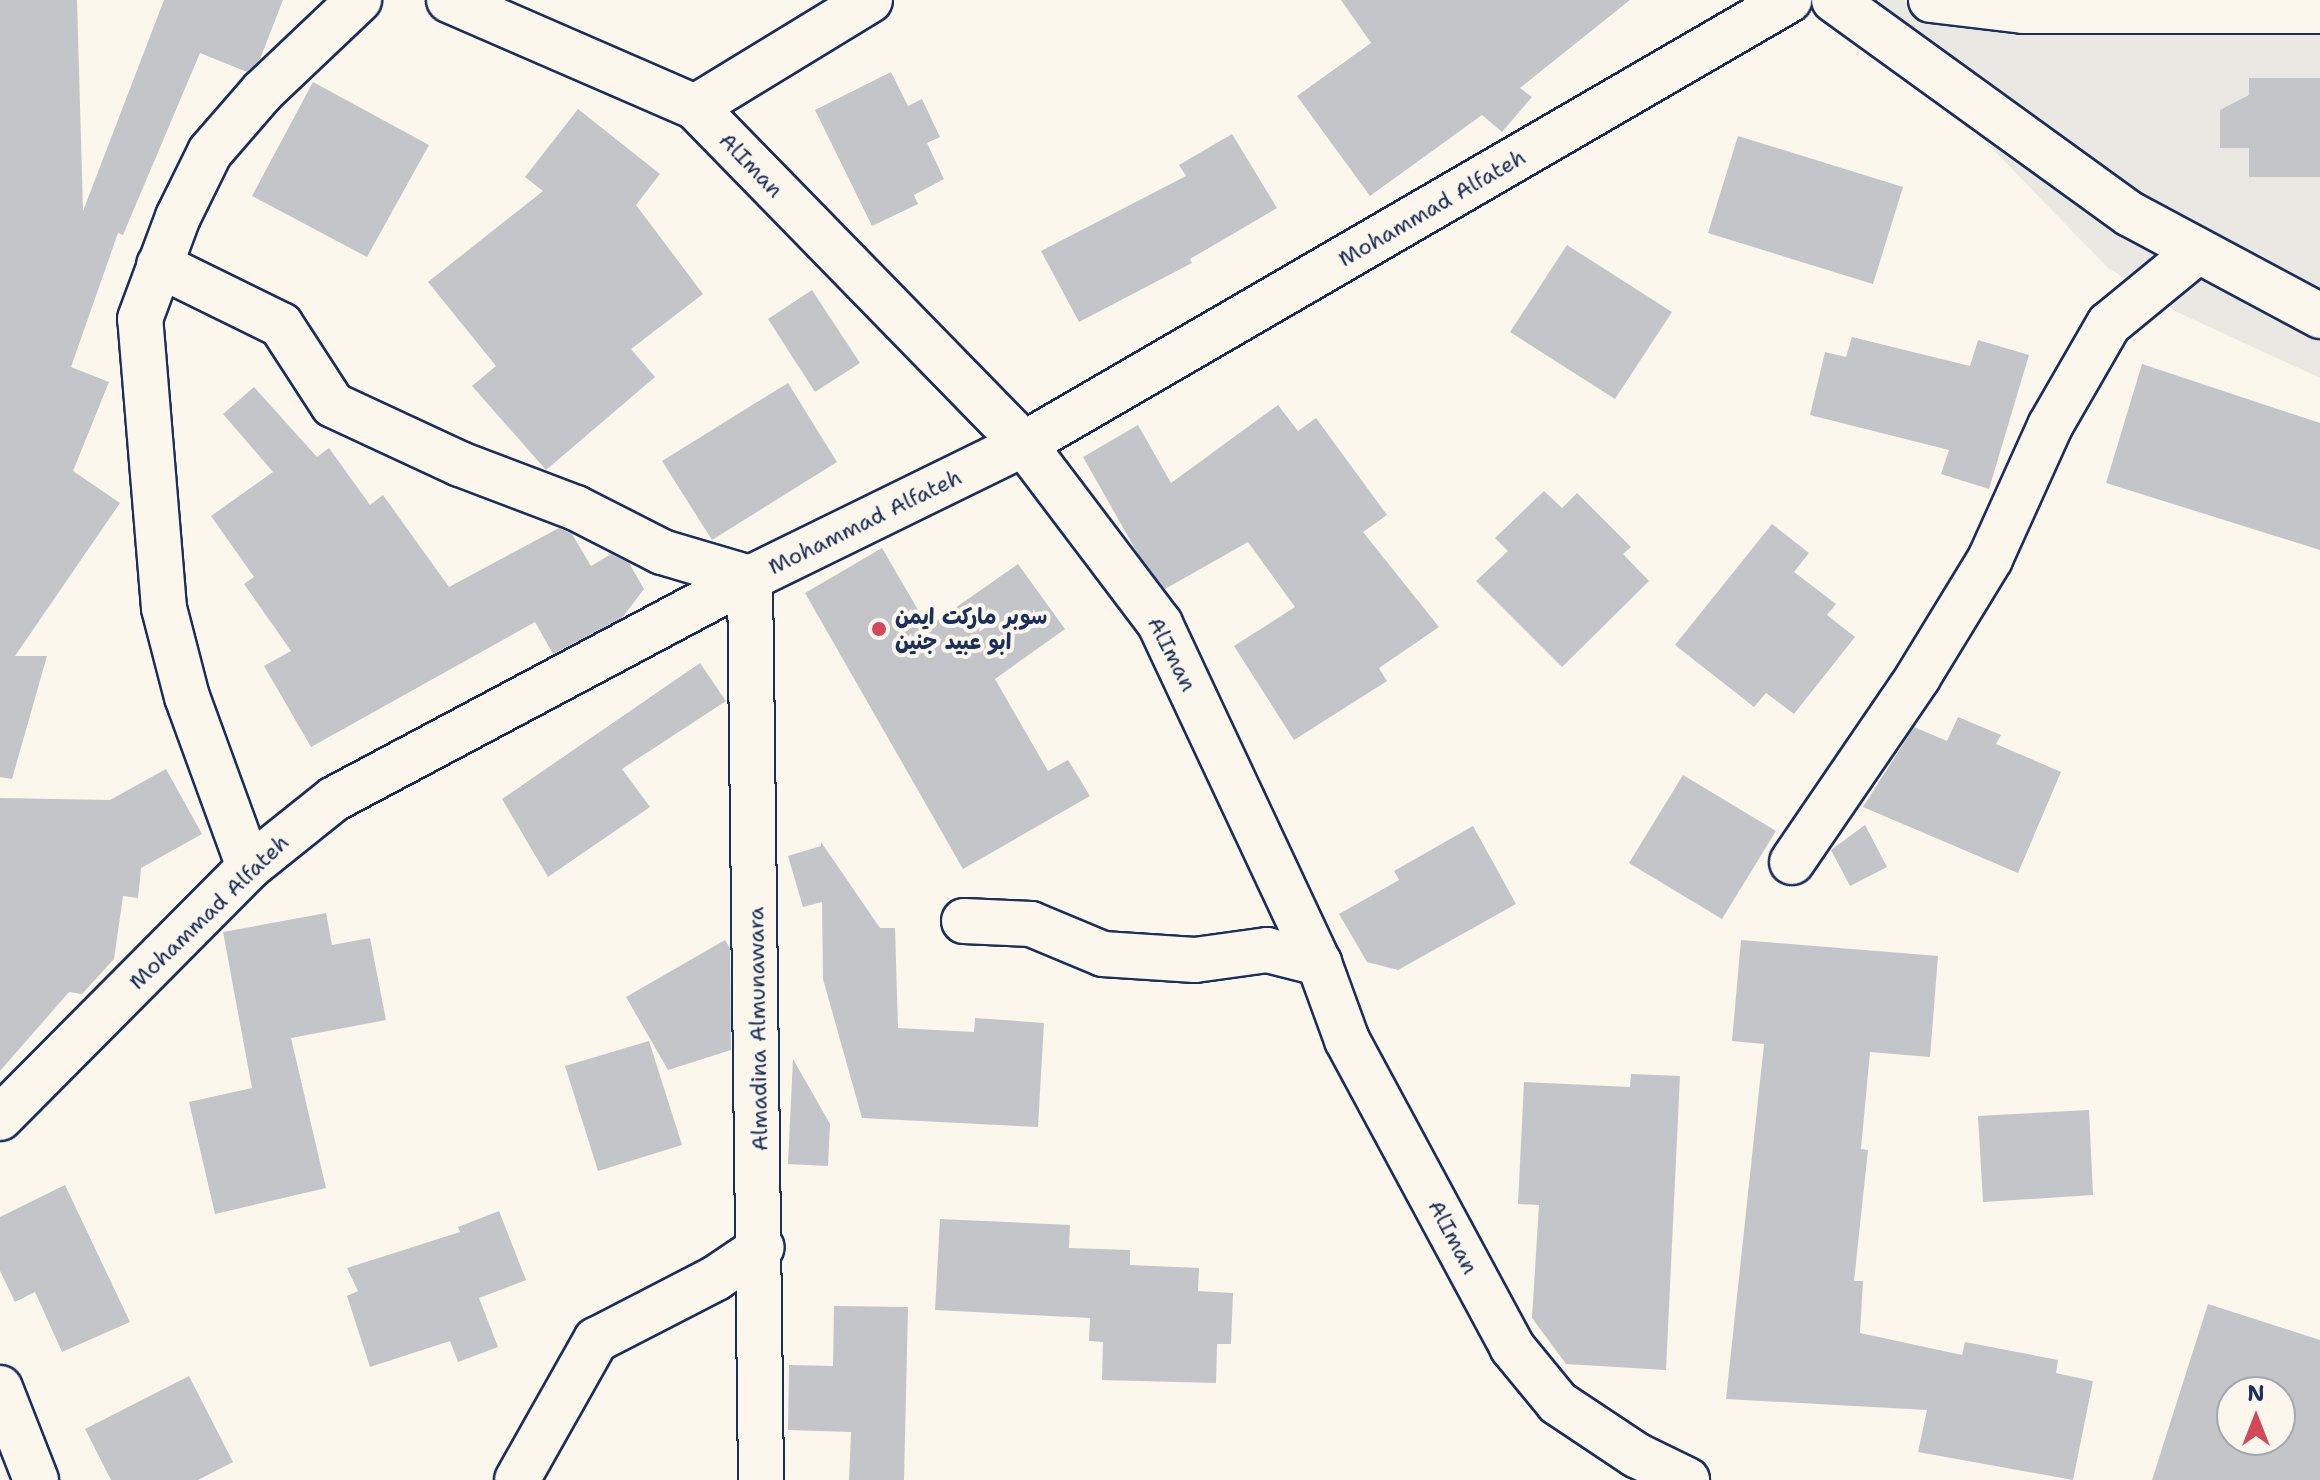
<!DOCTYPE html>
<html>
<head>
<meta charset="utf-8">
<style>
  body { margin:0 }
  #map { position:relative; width:2320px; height:1480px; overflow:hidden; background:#fbf7ec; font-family:"Shantell Sans","Playpen Sans Arabic",sans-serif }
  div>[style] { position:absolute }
  .built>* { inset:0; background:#eae8e2 }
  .building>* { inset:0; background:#c3c5c9 }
  .roads { filter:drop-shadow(2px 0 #1b2f5e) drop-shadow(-2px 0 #1b2f5e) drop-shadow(0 2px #1b2f5e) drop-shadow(0 -2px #1b2f5e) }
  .minor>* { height:44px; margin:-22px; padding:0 22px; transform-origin:22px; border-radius:22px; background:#fbf7ec }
  .dots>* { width:22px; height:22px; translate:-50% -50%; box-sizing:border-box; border:4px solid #fbf7ec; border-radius:50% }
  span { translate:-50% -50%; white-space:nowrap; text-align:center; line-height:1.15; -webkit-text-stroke:8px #fbf7ec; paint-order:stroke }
  .street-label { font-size:22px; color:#1b2f5e }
  .poi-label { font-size:22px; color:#1b2f5e; font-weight:700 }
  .left { translate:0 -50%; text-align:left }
  .north { position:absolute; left:2216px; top:1376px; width:80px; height:80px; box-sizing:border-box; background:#fbf7ec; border:2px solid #a1a7b3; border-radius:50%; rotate:0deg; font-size:22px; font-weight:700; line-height:32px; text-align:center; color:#1b2f5e }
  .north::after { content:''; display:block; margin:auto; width:28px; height:36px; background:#d1495b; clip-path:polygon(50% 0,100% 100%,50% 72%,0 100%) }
</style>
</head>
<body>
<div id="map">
  <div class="built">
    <i style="clip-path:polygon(1848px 0,2320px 0,2320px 378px,2177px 312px,2107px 267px)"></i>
  </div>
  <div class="building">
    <i style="clip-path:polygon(0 0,77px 0,83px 211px,164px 0,283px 0,260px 59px,247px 72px,200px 53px,123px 235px,118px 233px,71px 367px,109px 382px,73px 471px,120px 503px,15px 656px,47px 656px,12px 779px,0 777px)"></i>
    <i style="clip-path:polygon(1341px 0,1630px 0,1520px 88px,1532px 97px,1502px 132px,1482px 115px,1370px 196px,1297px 96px,1371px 43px)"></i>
    <i style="clip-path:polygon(891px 72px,908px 106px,922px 99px,940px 137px,927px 143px,944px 179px,914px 195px,918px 204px,872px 226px,815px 110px)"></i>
    <i style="clip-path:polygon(2249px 78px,2320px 78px,2320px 177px,2249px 177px,2249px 148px,2220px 148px,2220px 110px,2249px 95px)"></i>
    <i style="clip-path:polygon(313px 82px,429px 145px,367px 257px,252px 196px)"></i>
    <i style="clip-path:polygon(578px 109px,660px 174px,636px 205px,703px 294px,631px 349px,655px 377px,546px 470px,472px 386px,496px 366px,428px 282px,543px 191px,525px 177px)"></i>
    <i style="clip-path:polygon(1232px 134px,1277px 208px,1190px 259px,1192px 263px,1079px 322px,1041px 251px,1186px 176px,1179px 165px)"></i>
    <i style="clip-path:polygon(1738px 136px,1903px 187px,1873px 284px,1708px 233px)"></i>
    <i style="clip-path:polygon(1567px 245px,1672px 312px,1615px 399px,1510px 332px)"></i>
    <i style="clip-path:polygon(812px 290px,860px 363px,815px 392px,768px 319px)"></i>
    <i style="clip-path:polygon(1852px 337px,1970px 366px,1978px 340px,2029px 355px,1989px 489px,1941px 474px,1949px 450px,1810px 415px,1825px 352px,1846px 357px)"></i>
    <i style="clip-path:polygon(2142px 364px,2320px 423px,2320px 550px,2106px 483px)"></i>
    <i style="clip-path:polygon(788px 383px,837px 462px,712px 540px,662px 461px)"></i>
    <i style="clip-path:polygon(254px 387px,317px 457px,329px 448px,370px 505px,383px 495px,449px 587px,559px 528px,572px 534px,591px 566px,611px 554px,629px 563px,644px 589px,622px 618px,553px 654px,535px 622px,311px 747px,264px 666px,291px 651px,244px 584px,254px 577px,211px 516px,273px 472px,223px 414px)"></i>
    <i style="clip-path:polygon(1278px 405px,1298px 431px,1316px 418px,1387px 515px,1363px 532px,1439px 627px,1379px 668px,1387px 681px,1294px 740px,1234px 646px,1295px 607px,1248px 542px,1165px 589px,1138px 554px,1083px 457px,1138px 425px,1171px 483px)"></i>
    <i style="clip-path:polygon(1544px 491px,1562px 508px,1577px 493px,1631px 547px,1623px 554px,1649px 581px,1562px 667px,1476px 581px,1508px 551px,1495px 538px)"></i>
    <i style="clip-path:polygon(1772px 524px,1809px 553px,1794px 572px,1836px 604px,1827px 615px,1855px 637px,1794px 714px,1766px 693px,1754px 707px,1675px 645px)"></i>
    <i style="clip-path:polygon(882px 548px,928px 627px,1018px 564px,1065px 629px,995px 679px,1048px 771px,1068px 760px,1090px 796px,963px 869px,805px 593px)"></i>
    <i style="clip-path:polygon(700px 663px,726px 701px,622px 769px,650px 807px,548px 877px,502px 799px)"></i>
    <i style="clip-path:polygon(1958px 717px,2001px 735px,1996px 744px,2061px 772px,2018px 873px,1863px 807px,1914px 727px,1947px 741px)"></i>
    <i style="clip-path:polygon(166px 769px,202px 834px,141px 868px,138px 898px,123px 896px,114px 959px,82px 994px,69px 992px,0 1071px,0 798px,110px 800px)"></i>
    <i style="clip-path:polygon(1683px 775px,1776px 831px,1722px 919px,1629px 863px)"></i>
    <i style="clip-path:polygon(1865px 825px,1887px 867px,1850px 886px,1831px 850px)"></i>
    <i style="clip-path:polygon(1473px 826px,1516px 904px,1398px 970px,1367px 962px,1339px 914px,1399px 880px,1394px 871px)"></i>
    <i style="clip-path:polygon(821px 842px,880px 928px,895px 928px,898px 1028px,974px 1032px,975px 1018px,1044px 1023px,1038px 1127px,862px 1118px,823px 979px,822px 902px,803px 907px,788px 856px,821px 846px)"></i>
    <i style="clip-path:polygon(326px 913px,332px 945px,370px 938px,386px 1020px,291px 1038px,326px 1188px,215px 1214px,189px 1102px,252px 1088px,223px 932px)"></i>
    <i style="clip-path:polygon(725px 940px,730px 948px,731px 1050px,668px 1070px,626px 997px)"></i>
    <i style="clip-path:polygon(1741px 940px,1938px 956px,1930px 1057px,1870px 1052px,1861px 1149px,1868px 1150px,1854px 1281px,1863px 1281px,1860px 1333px,1962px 1355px,1965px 1342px,2058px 1360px,2056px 1373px,2093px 1381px,2073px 1480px,1918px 1452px,1927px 1410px,1726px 1399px,1764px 1044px,1732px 1041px)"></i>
    <i style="clip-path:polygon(649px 1041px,682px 1145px,598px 1171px,565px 1066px)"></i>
    <i style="clip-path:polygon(793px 1059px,830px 1124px,828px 1166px,788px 1164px)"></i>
    <i style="clip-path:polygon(1631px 1074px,1680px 1076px,1666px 1370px,1566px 1364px,1532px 1318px,1539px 1205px,1518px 1204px,1524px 1082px,1630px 1087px)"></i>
    <i style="clip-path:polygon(2089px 1110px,2093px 1195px,1983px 1202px,1978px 1116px)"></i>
    <i style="clip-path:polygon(65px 1185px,130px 1322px,62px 1352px,35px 1292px,15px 1302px,0 1271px,0 1217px)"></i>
    <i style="clip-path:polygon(499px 1211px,526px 1280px,479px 1298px,498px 1347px,458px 1362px,450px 1341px,370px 1367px,347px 1296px,358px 1291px,347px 1268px,460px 1232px,458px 1227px)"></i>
    <i style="clip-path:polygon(940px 1219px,1070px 1225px,1069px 1248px,1130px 1250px,1130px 1265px,1199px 1268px,1198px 1291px,1233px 1293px,1231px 1344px,1217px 1344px,1216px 1383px,1102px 1380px,1103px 1342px,1089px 1341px,1090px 1318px,935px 1310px)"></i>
    <i style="clip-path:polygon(evenodd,2208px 1304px,2320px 1340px,2320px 1480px,2152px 1480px,2208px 1304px,2232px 1392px,2280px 1392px,2280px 1440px,2232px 1440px,2232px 1392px)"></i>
    <i style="clip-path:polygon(834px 1306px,908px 1307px,904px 1480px,849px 1480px,851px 1432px,788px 1430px,789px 1365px,833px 1366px)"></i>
    <i style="clip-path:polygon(189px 1376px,233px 1462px,198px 1480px,111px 1480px,85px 1429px)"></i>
  </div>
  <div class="roads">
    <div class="minor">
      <i style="left:449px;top:0;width:268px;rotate:23.5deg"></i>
      <i style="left:695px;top:107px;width:471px;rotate:45.7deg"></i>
      <i style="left:1024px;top:444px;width:226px;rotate:52.9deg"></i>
      <i style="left:1160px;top:624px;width:374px;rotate:64.9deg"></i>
      <i style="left:1319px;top:963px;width:82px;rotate:70deg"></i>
      <i style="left:1347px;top:1040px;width:349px;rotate:61.7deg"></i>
      <i style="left:1512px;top:1347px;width:72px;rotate:50.6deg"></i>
      <i style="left:1558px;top:1403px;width:94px;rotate:33.7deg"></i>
      <i style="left:1636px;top:1455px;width:57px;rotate:26.1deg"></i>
      <i style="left:1834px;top:0;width:365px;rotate:35.9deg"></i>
      <i style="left:2130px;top:214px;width:216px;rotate:28.2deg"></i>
      <i style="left:1931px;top:0;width:93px;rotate:6.8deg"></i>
      <i style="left:2023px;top:11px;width:297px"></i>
      <i style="left:695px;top:107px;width:205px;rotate:-31.4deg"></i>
      <i style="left:159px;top:265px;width:136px;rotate:26.2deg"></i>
      <i style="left:281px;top:325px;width:95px;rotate:57deg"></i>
      <i style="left:333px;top:405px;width:140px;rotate:24.9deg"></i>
      <i style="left:460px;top:464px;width:124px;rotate:20.8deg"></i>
      <i style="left:576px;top:508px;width:97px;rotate:27.1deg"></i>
      <i style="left:662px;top:552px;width:92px;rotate:16.5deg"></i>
      <i style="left:750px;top:578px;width:902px;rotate:89.3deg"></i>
      <i style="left:1792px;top:862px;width:224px;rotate:-55.7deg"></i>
      <i style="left:1918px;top:677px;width:138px;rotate:-58.6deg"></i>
      <i style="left:1990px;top:559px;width:146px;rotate:-65.7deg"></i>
      <i style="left:2050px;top:426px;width:118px;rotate:-60deg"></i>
      <i style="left:2109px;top:324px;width:115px;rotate:-39.4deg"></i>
      <i style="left:249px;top:867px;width:181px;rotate:-110deg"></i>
      <i style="left:187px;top:697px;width:92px;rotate:-104.5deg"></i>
      <i style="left:164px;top:608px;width:290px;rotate:-94.7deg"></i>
      <i style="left:140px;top:319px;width:109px;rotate:-69.6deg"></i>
      <i style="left:178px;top:217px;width:72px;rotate:-63.8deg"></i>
      <i style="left:210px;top:152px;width:79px;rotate:-49.1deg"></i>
      <i style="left:262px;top:92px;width:134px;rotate:-43.5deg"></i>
      <i style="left:964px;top:921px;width:67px;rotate:2.6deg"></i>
      <i style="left:1031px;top:924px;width:78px;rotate:22.6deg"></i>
      <i style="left:1103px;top:954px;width:92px;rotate:3.7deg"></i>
      <i style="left:1195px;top:960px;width:73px;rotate:-7.9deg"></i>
      <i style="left:1267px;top:950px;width:54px;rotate:14deg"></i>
      <i style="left:0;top:1118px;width:354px;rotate:-45.2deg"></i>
      <i style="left:249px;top:867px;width:109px;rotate:-38.7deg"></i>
      <i style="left:334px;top:799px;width:471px;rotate:-28deg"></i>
      <i style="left:750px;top:578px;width:305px;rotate:-26.1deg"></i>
      <i style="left:1024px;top:444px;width:885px;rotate:-30.13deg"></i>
      <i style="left:0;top:1388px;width:99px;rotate:68.6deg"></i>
      <i style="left:517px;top:1480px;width:161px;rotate:-60.6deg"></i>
      <i style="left:596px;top:1340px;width:135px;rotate:-27.3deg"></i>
      <i style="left:716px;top:1278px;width:55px;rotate:-34deg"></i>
    </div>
  </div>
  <div class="dots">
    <i style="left:879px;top:629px;background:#d1495b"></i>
  </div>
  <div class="street-label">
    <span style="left:751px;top:165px;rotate:46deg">AlIman</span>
    <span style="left:1432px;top:208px;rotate:-30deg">Mohammad Alfateh</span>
    <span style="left:865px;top:522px;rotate:-26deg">Mohammad Alfateh</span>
    <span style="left:1172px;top:654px;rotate:63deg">AlIman</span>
    <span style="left:209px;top:912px;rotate:-44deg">Mohammad Alfateh</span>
    <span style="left:758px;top:1029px;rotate:-91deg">Almadina Almunawara</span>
    <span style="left:1453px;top:1237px;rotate:62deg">AlIman</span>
  </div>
  <div class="poi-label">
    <span class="left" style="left:895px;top:629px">سوبر ماركت ايمن<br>ابو عبيد جنين</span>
  </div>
  <div class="north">N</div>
</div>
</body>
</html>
